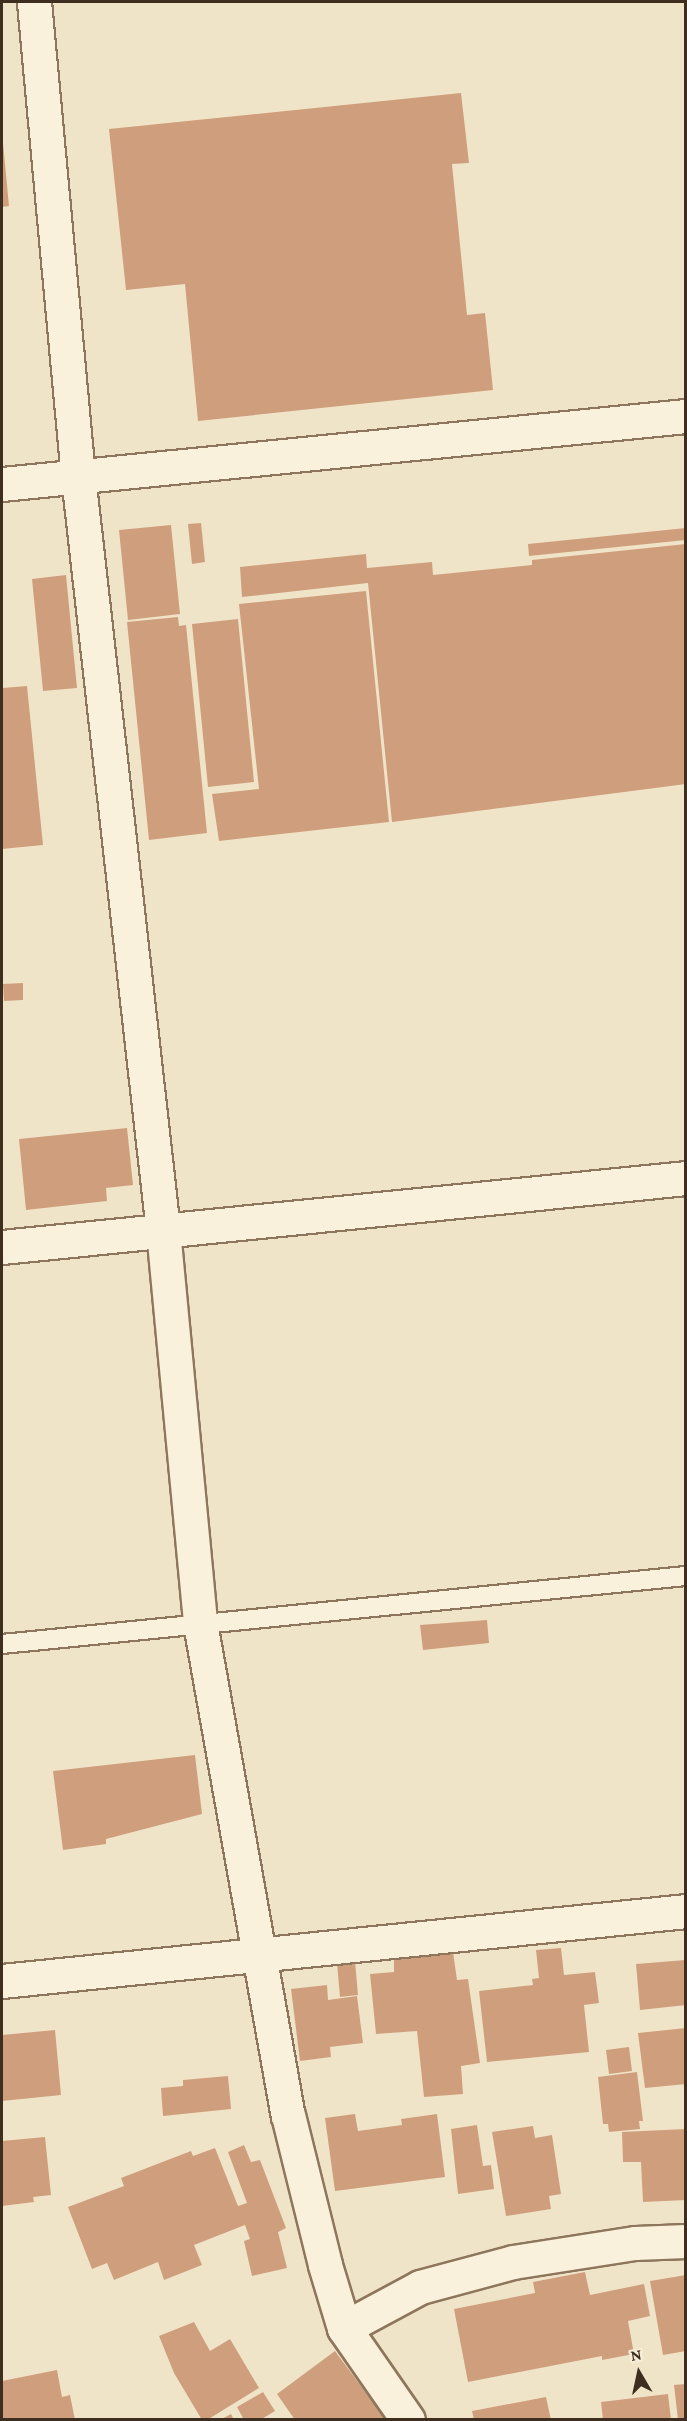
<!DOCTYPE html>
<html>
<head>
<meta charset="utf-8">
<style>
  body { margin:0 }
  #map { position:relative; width:687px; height:2421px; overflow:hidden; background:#f0e4c8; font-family:"Crimson Pro",serif }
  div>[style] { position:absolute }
  .building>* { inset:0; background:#cf9f7d }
  .roads { filter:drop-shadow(2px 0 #8d765c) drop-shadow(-2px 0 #8d765c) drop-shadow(0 2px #8d765c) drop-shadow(0 -2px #8d765c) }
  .lane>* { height:18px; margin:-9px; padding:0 9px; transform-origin:9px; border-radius:9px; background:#faf1dc }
  .street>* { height:33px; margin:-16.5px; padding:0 16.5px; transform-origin:16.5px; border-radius:16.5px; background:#faf1dc }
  span { translate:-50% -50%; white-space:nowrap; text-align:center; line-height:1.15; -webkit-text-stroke:4.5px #f7eed8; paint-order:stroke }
  .frame { position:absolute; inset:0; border:3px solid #3d2e20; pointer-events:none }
  .north { position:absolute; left:609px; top:2343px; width:60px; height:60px; -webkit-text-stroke:4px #f7eed8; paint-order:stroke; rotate:351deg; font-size:16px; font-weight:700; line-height:24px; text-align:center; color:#3d2e20 }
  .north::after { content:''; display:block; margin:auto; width:21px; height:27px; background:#3d2e20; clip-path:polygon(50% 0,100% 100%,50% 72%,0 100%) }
</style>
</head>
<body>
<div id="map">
  <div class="building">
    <i style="clip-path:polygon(461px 93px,469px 163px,452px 164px,467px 315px,485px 313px,493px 390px,198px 421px,185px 284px,126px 290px,109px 129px)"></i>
    <i style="clip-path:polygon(3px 143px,9px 206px,2px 207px,2px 144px)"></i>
    <i style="clip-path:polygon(201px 523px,205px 562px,192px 564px,188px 524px)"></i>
    <i style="clip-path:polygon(171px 525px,180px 614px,128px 620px,119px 530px)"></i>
    <i style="clip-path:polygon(686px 528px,686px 540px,529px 556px,528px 544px)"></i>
    <i style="clip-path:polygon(686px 544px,686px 784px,392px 822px,368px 583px,242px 597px,240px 567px,366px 554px,367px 568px,432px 562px,433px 575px,532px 565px,532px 560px)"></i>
    <i style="clip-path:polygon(66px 575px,77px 688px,43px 691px,32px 579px)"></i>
    <i style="clip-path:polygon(366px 591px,389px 822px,219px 841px,212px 794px,259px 789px,239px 604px)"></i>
    <i style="clip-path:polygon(178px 617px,179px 626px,186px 625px,207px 833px,149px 840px,127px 622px)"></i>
    <i style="clip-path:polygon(238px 619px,254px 782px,208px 787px,192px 624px)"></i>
    <i style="clip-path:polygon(27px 686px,43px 845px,2px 849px,2px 688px)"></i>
    <i style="clip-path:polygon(23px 983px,23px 1000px,4px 1001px,3px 984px)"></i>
    <i style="clip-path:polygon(127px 1128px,133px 1185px,106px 1188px,107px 1201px,26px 1210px,19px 1139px)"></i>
    <i style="clip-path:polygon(487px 1620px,489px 1643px,423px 1650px,420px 1625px)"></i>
    <i style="clip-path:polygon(195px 1755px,202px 1814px,106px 1839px,106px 1844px,63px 1850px,53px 1771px)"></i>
    <i style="clip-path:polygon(561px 1948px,564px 1975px,595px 1972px,599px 2003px,584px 2005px,589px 2052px,487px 2062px,479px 1991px,533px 1985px,532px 1979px,539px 1978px,536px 1950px)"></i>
    <i style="clip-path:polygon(453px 1952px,457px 1980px,468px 1979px,480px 2063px,461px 2066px,463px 2094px,424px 2097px,417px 2031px,376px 2034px,370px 1974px,394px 1972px,394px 1958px)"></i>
    <i style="clip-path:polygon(686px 1960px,686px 2005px,640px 2010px,636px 1964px)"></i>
    <i style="clip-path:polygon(355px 1961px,358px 1995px,340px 1997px,337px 1963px)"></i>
    <i style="clip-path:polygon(327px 1985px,328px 2000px,357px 1996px,363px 2043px,330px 2047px,331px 2057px,300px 2061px,291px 1989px)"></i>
    <i style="clip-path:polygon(686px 2028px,686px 2084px,645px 2088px,638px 2033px)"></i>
    <i style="clip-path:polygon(55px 2030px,61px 2095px,2px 2101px,2px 2035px)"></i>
    <i style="clip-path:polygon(629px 2047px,632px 2071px,609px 2074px,606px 2050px)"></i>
    <i style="clip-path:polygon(637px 2072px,643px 2121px,639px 2121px,640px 2129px,609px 2132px,608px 2124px,603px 2124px,598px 2077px)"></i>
    <i style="clip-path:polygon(228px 2076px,231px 2109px,163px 2116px,161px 2088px,183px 2086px,183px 2080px)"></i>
    <i style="clip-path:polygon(355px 2114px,358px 2131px,402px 2125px,401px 2119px,437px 2114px,445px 2177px,335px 2191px,325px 2118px)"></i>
    <i style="clip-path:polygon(477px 2125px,483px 2166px,491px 2165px,494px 2189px,458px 2194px,451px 2129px)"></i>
    <i style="clip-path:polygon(533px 2126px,535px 2138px,552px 2135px,561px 2194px,549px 2196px,551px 2209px,506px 2216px,492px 2132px)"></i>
    <i style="clip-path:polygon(686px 2129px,686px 2200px,643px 2202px,641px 2162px,623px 2162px,622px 2132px)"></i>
    <i style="clip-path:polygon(45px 2137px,51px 2195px,33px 2197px,34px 2202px,2px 2206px,2px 2141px)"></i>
    <i style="clip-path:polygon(244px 2145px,251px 2162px,260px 2160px,286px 2228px,278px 2232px,287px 2268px,252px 2276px,244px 2241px,250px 2239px,245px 2225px,194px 2245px,202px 2265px,164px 2280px,158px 2262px,114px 2280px,107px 2263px,92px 2269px,68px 2207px,124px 2186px,121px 2178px,191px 2151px,193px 2156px,215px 2148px,238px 2206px,247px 2203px,228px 2152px)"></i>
    <i style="clip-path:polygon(585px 2272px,590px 2295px,644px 2284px,650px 2316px,628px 2321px,634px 2354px,602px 2360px,602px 2356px,468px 2382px,454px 2309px,535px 2293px,533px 2282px)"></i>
    <i style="clip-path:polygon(686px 2275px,686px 2351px,663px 2355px,650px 2281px)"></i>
    <i style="clip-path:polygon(194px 2322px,210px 2351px,230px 2339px,259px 2388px,207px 2420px,202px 2420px,174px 2373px,159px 2336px)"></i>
    <i style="clip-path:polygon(335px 2351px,386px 2420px,295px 2420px,277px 2394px)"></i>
    <i style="clip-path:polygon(57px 2370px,62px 2397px,70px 2395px,75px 2420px,2px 2420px,2px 2381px)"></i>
    <i style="clip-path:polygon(686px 2384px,686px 2420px,678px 2420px,674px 2385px)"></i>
    <i style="clip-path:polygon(263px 2392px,275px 2411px,260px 2420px,244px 2420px,237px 2407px)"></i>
    <i style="clip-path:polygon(668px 2394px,671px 2420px,603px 2420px,601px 2402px)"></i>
    <i style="clip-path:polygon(546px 2397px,551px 2420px,474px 2420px,472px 2411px)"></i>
    <i style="clip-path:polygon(231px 2414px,234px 2420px,220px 2420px)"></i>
  </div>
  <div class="roads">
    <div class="lane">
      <i style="left:2px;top:1644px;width:687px;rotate:-5.68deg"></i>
    </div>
    <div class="street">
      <i style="left:34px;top:2px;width:476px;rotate:84.7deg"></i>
      <i style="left:78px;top:476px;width:759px;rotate:83.57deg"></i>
      <i style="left:163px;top:1230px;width:395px;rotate:84.6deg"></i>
      <i style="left:200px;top:1623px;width:500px;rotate:79.9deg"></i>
      <i style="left:288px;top:2115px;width:154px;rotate:76.1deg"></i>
      <i style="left:325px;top:2265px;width:66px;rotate:73.2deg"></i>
      <i style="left:344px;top:2328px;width:112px;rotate:55.2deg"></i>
      <i style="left:2px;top:484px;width:687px;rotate:-5.68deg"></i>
      <i style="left:2px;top:1247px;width:687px;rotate:-5.76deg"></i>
      <i style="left:2px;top:1981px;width:688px;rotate:-5.84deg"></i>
      <i style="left:344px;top:2328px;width:86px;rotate:-28.3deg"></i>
      <i style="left:420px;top:2287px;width:96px;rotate:-15deg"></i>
      <i style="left:513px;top:2262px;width:123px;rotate:-8.9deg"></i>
      <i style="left:635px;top:2243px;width:51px;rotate:-2.2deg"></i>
    </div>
  </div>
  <div class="frame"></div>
  <div class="north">N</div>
</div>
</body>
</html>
